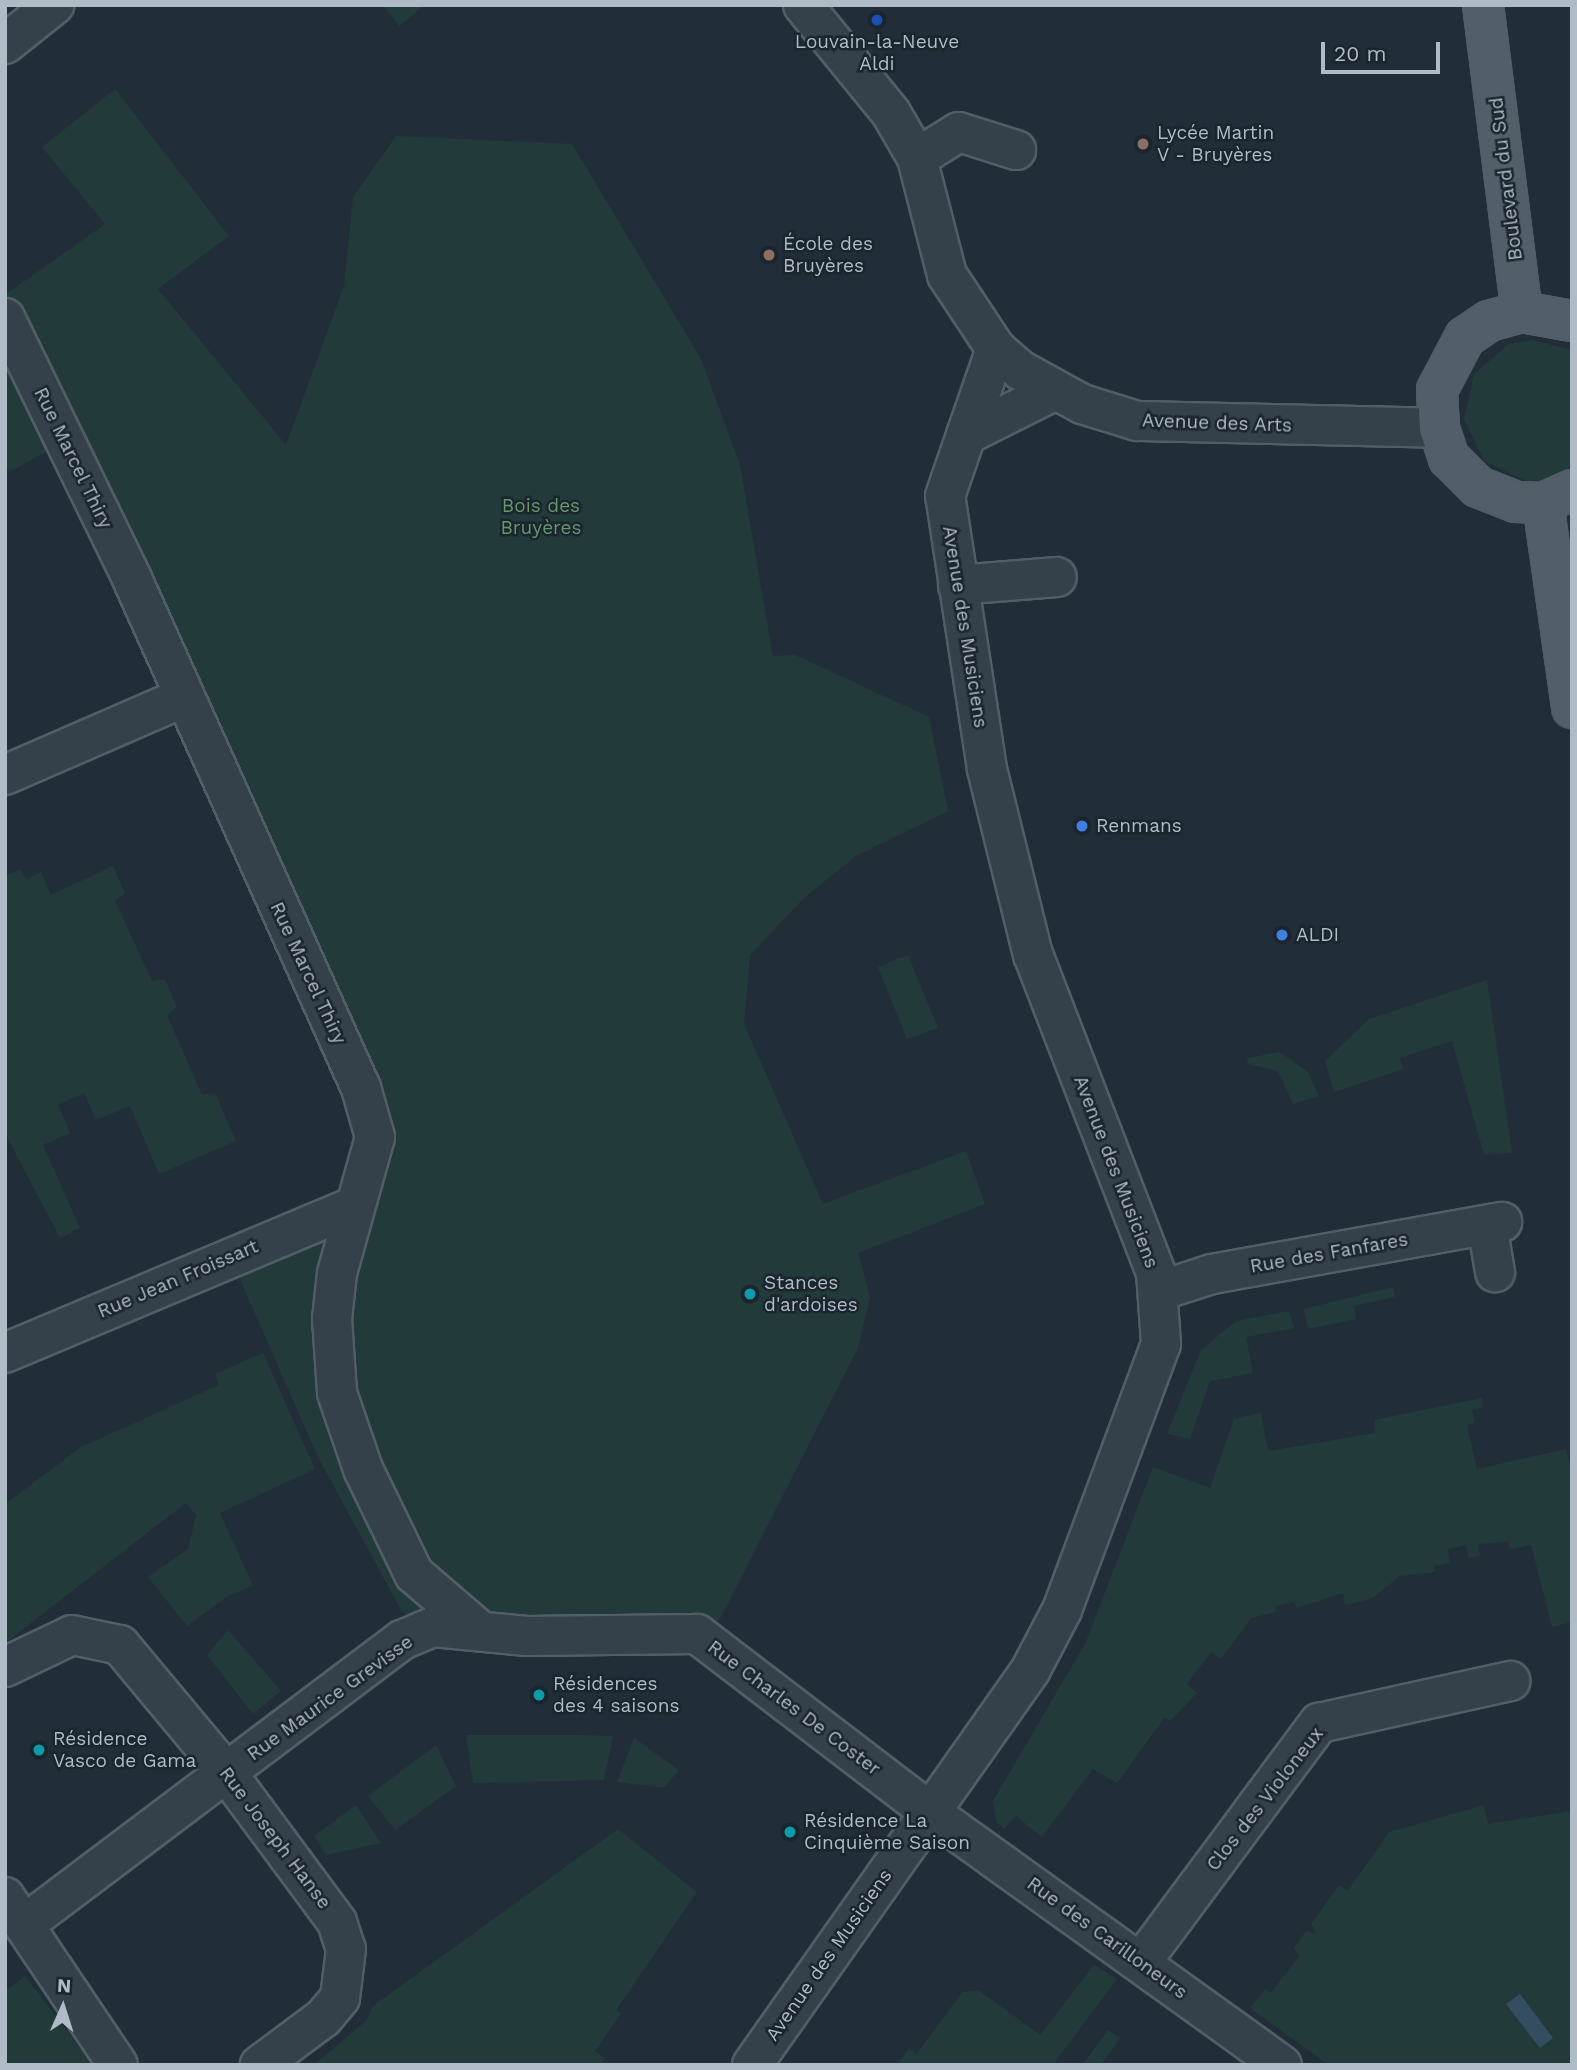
<!DOCTYPE html>
<html>
<head>
<meta charset="utf-8">
<style>
  body { margin:0 }
  #map { position:relative; width:1577px; height:2070px; overflow:hidden; background:#212e39; font-family:"Work Sans",sans-serif }
  div>[style] { position:absolute }
  .green>* { inset:0; background:#233a3a }
  .water>* { inset:0; background:#344d61 }
  .roads { filter:drop-shadow(2px 0 #525e67) drop-shadow(-2px 0 #525e67) drop-shadow(0 2px #525e67) drop-shadow(0 -2px #525e67) }
  .minor>* { height:38px; margin:-19px; padding:0 19px; transform-origin:19px; border-radius:19px; background:#34404a }
  .major>* { height:38px; margin:-19px; padding:0 19px; transform-origin:19px; border-radius:19px; background:#525f6a }
  .dots>* { width:19px; height:19px; translate:-50% -50%; box-sizing:border-box; border:4px solid #1a252e; border-radius:50% }
  span { translate:-50% -50%; white-space:nowrap; text-align:center; line-height:1.15; -webkit-text-stroke:5px #1a252e; paint-order:stroke }
  .poi-label { font-size:19px; color:#afbbc6 }
  .left { translate:0 -50%; text-align:left }
  .street-label { font-size:19px; color:#afbbc6 }
  .park-label { font-size:19px; color:#66976b }
  .frame { position:absolute; inset:0; border:7px solid #afbbc6; pointer-events:none }
  .north { position:absolute; left:28px; top:1972px; width:70px; height:70px; -webkit-text-stroke:5px #1a252e; paint-order:stroke; rotate:3deg; font-size:19px; font-weight:700; line-height:28px; text-align:center; color:#afbbc6 }
  .north::after { content:''; display:block; margin:auto; width:24px; height:32px; background:#afbbc6; clip-path:polygon(50% 0,100% 100%,50% 72%,0 100%) }
  .scale { position:absolute; left:1321px; top:42px; width:119px; height:32px; box-sizing:border-box; border:4px solid #afbbc6; border-top:0; padding-left:9px; font-size:21px; line-height:24px; white-space:nowrap; color:#afbbc6; -webkit-text-stroke:5px #1a252e; paint-order:stroke }
</style>
</head>
<body>
<div id="map">
  <div class="green">
    <i style="clip-path:polygon(383px 5px,425px 5px,399px 26px)"></i>
    <i style="clip-path:polygon(115px 89px,229px 236px,158px 289px,286px 445px,344px 286px,353px 197px,396px 136px,572px 144px,701px 359px,740px 465px,773px 656px,795px 655px,929px 717px,948px 811px,856px 856px,805px 897px,750px 955px,744px 1024px,823px 1204px,966px 1151px,985px 1204px,858px 1253px,870px 1297px,858px 1348px,719px 1621px,660px 1648px,446px 1650px,401px 1610px,318px 1457px,239px 1277px,364px 1219px,381px 1156px,112px 517px,5px 295px,105px 224px,42px 147px)"></i>
    <i style="clip-path:polygon(1532px 340px,1572px 350px,1572px 472px,1549px 480px,1526px 481px,1484px 461px,1464px 419px,1474px 374px,1509px 344px)"></i>
    <i style="clip-path:polygon(5px 345px,52px 449px,9px 472px,5px 463px)"></i>
    <i style="clip-path:polygon(113px 866px,125px 893px,115px 901px,152px 981px,165px 979px,177px 1007px,167px 1015px,202px 1095px,215px 1093px,236px 1141px,159px 1174px,130px 1106px,96px 1120px,84px 1093px,58px 1105px,70px 1133px,43px 1145px,80px 1228px,60px 1238px,5px 1133px,5px 876px,21px 869px,26px 879px,41px 872px,51px 895px)"></i>
    <i style="clip-path:polygon(908px 955px,938px 1028px,907px 1039px,878px 967px)"></i>
    <i style="clip-path:polygon(1487px 980px,1512px 1153px,1484px 1155px,1452px 1041px,1400px 1058px,1403px 1069px,1334px 1092px,1325px 1061px,1369px 1019px)"></i>
    <i style="clip-path:polygon(1280px 1052px,1308px 1072px,1319px 1096px,1293px 1104px,1278px 1071px,1248px 1064px,1247px 1058px)"></i>
    <i style="clip-path:polygon(1393px 1287px,1395px 1297px,1354px 1306px,1356px 1319px,1308px 1329px,1304px 1309px)"></i>
    <i style="clip-path:polygon(1289px 1311px,1294px 1328px,1246px 1337px,1253px 1373px,1210px 1381px,1190px 1439px,1167px 1434px,1201px 1350px,1236px 1321px)"></i>
    <i style="clip-path:polygon(263px 1353px,315px 1469px,220px 1513px,253px 1586px,228px 1596px,187px 1626px,148px 1577px,188px 1549px,196px 1515px,186px 1503px,5px 1643px,5px 1504px,81px 1447px,219px 1385px,215px 1374px)"></i>
    <i style="clip-path:polygon(1482px 1398px,1483px 1407px,1472px 1410px,1475px 1423px,1467px 1425px,1477px 1469px,1566px 1449px,1572px 1472px,1572px 1622px,1552px 1627px,1531px 1545px,1510px 1549px,1508px 1541px,1479px 1544px,1480px 1556px,1469px 1558px,1466px 1545px,1448px 1549px,1450px 1563px,1434px 1566px,1435px 1572px,1400px 1576px,1371px 1599px,1345px 1605px,1343px 1593px,1297px 1608px,1294px 1602px,1275px 1606px,1276px 1612px,1251px 1618px,1221px 1659px,1211px 1652px,1187px 1684px,1197px 1693px,1170px 1721px,1165px 1717px,1117px 1783px,1093px 1769px,1042px 1837px,1016px 1816px,1004px 1829px,997px 1823px,993px 1801px,1086px 1642px,1153px 1467px,1210px 1488px,1234px 1419px,1261px 1413px,1268px 1451px,1375px 1433px,1374px 1420px)"></i>
    <i style="clip-path:polygon(228px 1630px,281px 1691px,253px 1714px,207px 1655px)"></i>
    <i style="clip-path:polygon(466px 1735px,582px 1735px,613px 1736px,604px 1780px,473px 1783px)"></i>
    <i style="clip-path:polygon(634px 1738px,679px 1770px,664px 1788px,617px 1782px)"></i>
    <i style="clip-path:polygon(436px 1745px,456px 1786px,395px 1830px,368px 1796px)"></i>
    <i style="clip-path:polygon(356px 1805px,381px 1843px,326px 1855px,314px 1836px)"></i>
    <i style="clip-path:polygon(1484px 1805px,1488px 1824px,1572px 1811px,1572px 2065px,1329px 2065px,1250px 2008px,1265px 1989px,1271px 1993px,1300px 1955px,1293px 1949px,1306px 1931px,1317px 1934px,1311px 1924px,1339px 1885px,1348px 1891px,1389px 1832px)"></i>
    <i style="clip-path:polygon(618px 1829px,697px 1892px,616px 2010px,621px 2014px,595px 2051px,605px 2058px,600px 2065px,314px 2065px,366px 2021px,373px 2006px)"></i>
    <i style="clip-path:polygon(1094px 1965px,1117px 1979px,1053px 2065px,897px 2065px,909px 2048px,917px 2054px,962px 1992px,978px 1990px,1040px 2035px)"></i>
    <i style="clip-path:polygon(25px 1976px,89px 2060px,83px 2065px,5px 2065px,5px 1991px)"></i>
    <i style="clip-path:polygon(1108px 2030px,1120px 2038px,1101px 2065px,1082px 2065px)"></i>
  </div>
  <div class="water">
    <i style="clip-path:polygon(1520px 1994px,1553px 2038px,1540px 2048px,1506px 2004px)"></i>
  </div>
  <div class="roads">
    <div class="minor">
      <i style="left:803px;top:5px;width:139px;rotate:50.8deg"></i>
      <i style="left:891px;top:113px;width:52px;rotate:60deg"></i>
      <i style="left:917px;top:158px;width:121px;rotate:75.6deg"></i>
      <i style="left:947px;top:275px;width:89px;rotate:56.5deg"></i>
      <i style="left:996px;top:349px;width:32px;rotate:41deg"></i>
      <i style="left:1020px;top:370px;width:71px;rotate:28.7deg"></i>
      <i style="left:1082px;top:404px;width:58px;rotate:17.2deg"></i>
      <i style="left:1137px;top:421px;width:302px;rotate:1.3deg"></i>
      <i style="left:5px;top:44px;width:63px;rotate:-38.5deg"></i>
      <i style="left:917px;top:158px;width:49px;rotate:-31.8deg"></i>
      <i style="left:959px;top:132px;width:60px;rotate:17.5deg"></i>
      <i style="left:5px;top:318px;width:292px;rotate:64deg"></i>
      <i style="left:133px;top:581px;width:556px;rotate:65.79deg"></i>
      <i style="left:361px;top:1088px;width:51px;rotate:74.1deg"></i>
      <i style="left:375px;top:1137px;width:141px;rotate:105.6deg"></i>
      <i style="left:337px;top:1273px;width:46px;rotate:96.2deg"></i>
      <i style="left:332px;top:1319px;width:74px;rotate:86.1deg"></i>
      <i style="left:337px;top:1393px;width:80px;rotate:71.1deg"></i>
      <i style="left:363px;top:1469px;width:117px;rotate:64.1deg"></i>
      <i style="left:414px;top:1574px;width:84px;rotate:40.7deg"></i>
      <i style="left:966px;top:435px;width:98px;rotate:-26.6deg"></i>
      <i style="left:958px;top:585px;width:99px;rotate:-4.6deg"></i>
      <i style="left:5px;top:775px;width:193px;rotate:-23.5deg"></i>
      <i style="left:1487px;top:1225px;width:48px;rotate:80.3deg"></i>
      <i style="left:1159px;top:1291px;width:56px;rotate:-17.8deg"></i>
      <i style="left:1212px;top:1274px;width:295px;rotate:-10.2deg"></i>
      <i style="left:5px;top:1353px;width:376px;rotate:-22.8deg"></i>
      <i style="left:5px;top:1667px;width:74px;rotate:-25.5deg"></i>
      <i style="left:72px;top:1635px;width:49px;rotate:11.8deg"></i>
      <i style="left:120px;top:1645px;width:165px;rotate:50.2deg"></i>
      <i style="left:226px;top:1772px;width:187px;rotate:53.5deg"></i>
      <i style="left:337px;top:1922px;width:28px;rotate:72deg"></i>
      <i style="left:346px;top:1949px;width:49px;rotate:97deg"></i>
      <i style="left:340px;top:1998px;width:26px;rotate:130deg"></i>
      <i style="left:323px;top:2018px;width:79px;rotate:143.3deg"></i>
      <i style="left:5px;top:1897px;width:202px;rotate:56.1deg"></i>
      <i style="left:25px;top:1924px;width:472px;rotate:-37deg"></i>
      <i style="left:402px;top:1640px;width:34px;rotate:-23deg"></i>
      <i style="left:433px;top:1627px;width:94px;rotate:5.5deg"></i>
      <i style="left:527px;top:1636px;width:170px;rotate:-0.7deg"></i>
      <i style="left:697px;top:1634px;width:295px;rotate:37.4deg"></i>
      <i style="left:931px;top:1813px;width:432px;rotate:35.7deg"></i>
      <i style="left:1142px;top:1961px;width:297px;rotate:-53.4deg"></i>
      <i style="left:1319px;top:1723px;width:196px;rotate:-12.4deg"></i>
      <i style="left:752px;top:2065px;width:484px;rotate:-54.8deg"></i>
      <i style="left:1031px;top:1669px;width:67px;rotate:-62.3deg"></i>
      <i style="left:1062px;top:1610px;width:284px;rotate:-69.6deg"></i>
      <i style="left:1161px;top:1344px;width:71px;rotate:-94deg"></i>
      <i style="left:1156px;top:1273px;width:341px;rotate:-111.1deg"></i>
      <i style="left:1033px;top:955px;width:192px;rotate:-103.9deg"></i>
      <i style="left:987px;top:769px;width:276px;rotate:-98.7deg"></i>
      <i style="left:945px;top:496px;width:156px;rotate:-70.9deg"></i>
    </div>
    <div class="major">
      <i style="left:1483px;top:5px;width:309px;rotate:82.8deg"></i>
      <i style="left:1572px;top:321px;width:51px;rotate:-169.8deg"></i>
      <i style="left:1522px;top:312px;width:34px;rotate:165deg"></i>
      <i style="left:1489px;top:321px;width:29px;rotate:146deg"></i>
      <i style="left:1465px;top:337px;width:60px;rotate:117.8deg"></i>
      <i style="left:1437px;top:390px;width:38px;rotate:87deg"></i>
      <i style="left:1439px;top:428px;width:32px;rotate:72deg"></i>
      <i style="left:1449px;top:458px;width:41px;rotate:45deg"></i>
      <i style="left:1478px;top:487px;width:41px;rotate:21.5deg"></i>
      <i style="left:1516px;top:502px;width:27px;rotate:2deg"></i>
      <i style="left:1543px;top:503px;width:32px;rotate:-24deg"></i>
      <i style="left:1543px;top:503px;width:207px;rotate:81.9deg"></i>
    </div>
  </div>
  <div class="dots">
    <i style="left:877px;top:20px;background:#1a4fb4"></i>
    <i style="left:1143px;top:144px;background:#8d6e63"></i>
    <i style="left:769px;top:255px;background:#8d6e63"></i>
    <i style="left:1082px;top:826px;background:#3f7fe0"></i>
    <i style="left:1282px;top:935px;background:#3f7fe0"></i>
    <i style="left:750px;top:1294px;background:#0f9aa8"></i>
    <i style="left:539px;top:1695px;background:#0f9aa8"></i>
    <i style="left:39px;top:1750px;background:#0f9aa8"></i>
    <i style="left:790px;top:1832px;background:#0f9aa8"></i>
  </div>
  <div class="poi-label">
    <span style="left:877px;top:53px">Louvain-la-Neuve<br>Aldi</span>
    <span class="left" style="left:1157px;top:144px">Lycée Martin<br>V - Bruyères</span>
    <span class="left" style="left:783px;top:255px">École des<br>Bruyères</span>
    <span class="left" style="left:1096px;top:826px">Renmans</span>
    <span class="left" style="left:1296px;top:935px">ALDI</span>
    <span class="left" style="left:764px;top:1294px">Stances<br>d'ardoises</span>
    <span class="left" style="left:553px;top:1695px">Résidences<br>des 4 saisons</span>
    <span class="left" style="left:53px;top:1750px">Résidence<br>Vasco de Gama</span>
    <span class="left" style="left:804px;top:1832px">Résidence La<br>Cinquième Saison</span>
  </div>
  <div class="street-label">
    <span style="left:1506px;top:179px;rotate:-97deg">Boulevard du Sud</span>
    <span style="left:1217px;top:423px;rotate:2deg">Avenue des Arts</span>
    <span style="left:73px;top:458px;rotate:64deg">Rue Marcel Thiry</span>
    <span style="left:965px;top:627px;rotate:81deg">Avenue des Musiciens</span>
    <span style="left:308px;top:973px;rotate:65deg">Rue Marcel Thiry</span>
    <span style="left:1116px;top:1172px;rotate:69deg">Avenue des Musiciens</span>
    <span style="left:1329px;top:1253px;rotate:-10deg">Rue des Fanfares</span>
    <span style="left:178px;top:1279px;rotate:-23deg">Rue Jean Froissart</span>
    <span style="left:330px;top:1698px;rotate:-36deg">Rue Maurice Grevisse</span>
    <span style="left:794px;top:1708px;rotate:37deg">Rue Charles De Coster</span>
    <span style="left:1265px;top:1799px;rotate:-52deg">Clos des Violoneux</span>
    <span style="left:275px;top:1838px;rotate:53deg">Rue Joseph Hanse</span>
    <span style="left:1107px;top:1938px;rotate:36deg">Rue des Carilloneurs</span>
    <span style="left:829px;top:1955px;rotate:-55deg">Avenue des Musiciens</span>
  </div>
  <div class="park-label">
    <span style="left:541px;top:517px">Bois des<br>Bruyères</span>
  </div>
  <div class="frame"></div>
  <div class="north">N</div>
  <div class="scale">20 m</div>
</div>
</body>
</html>
